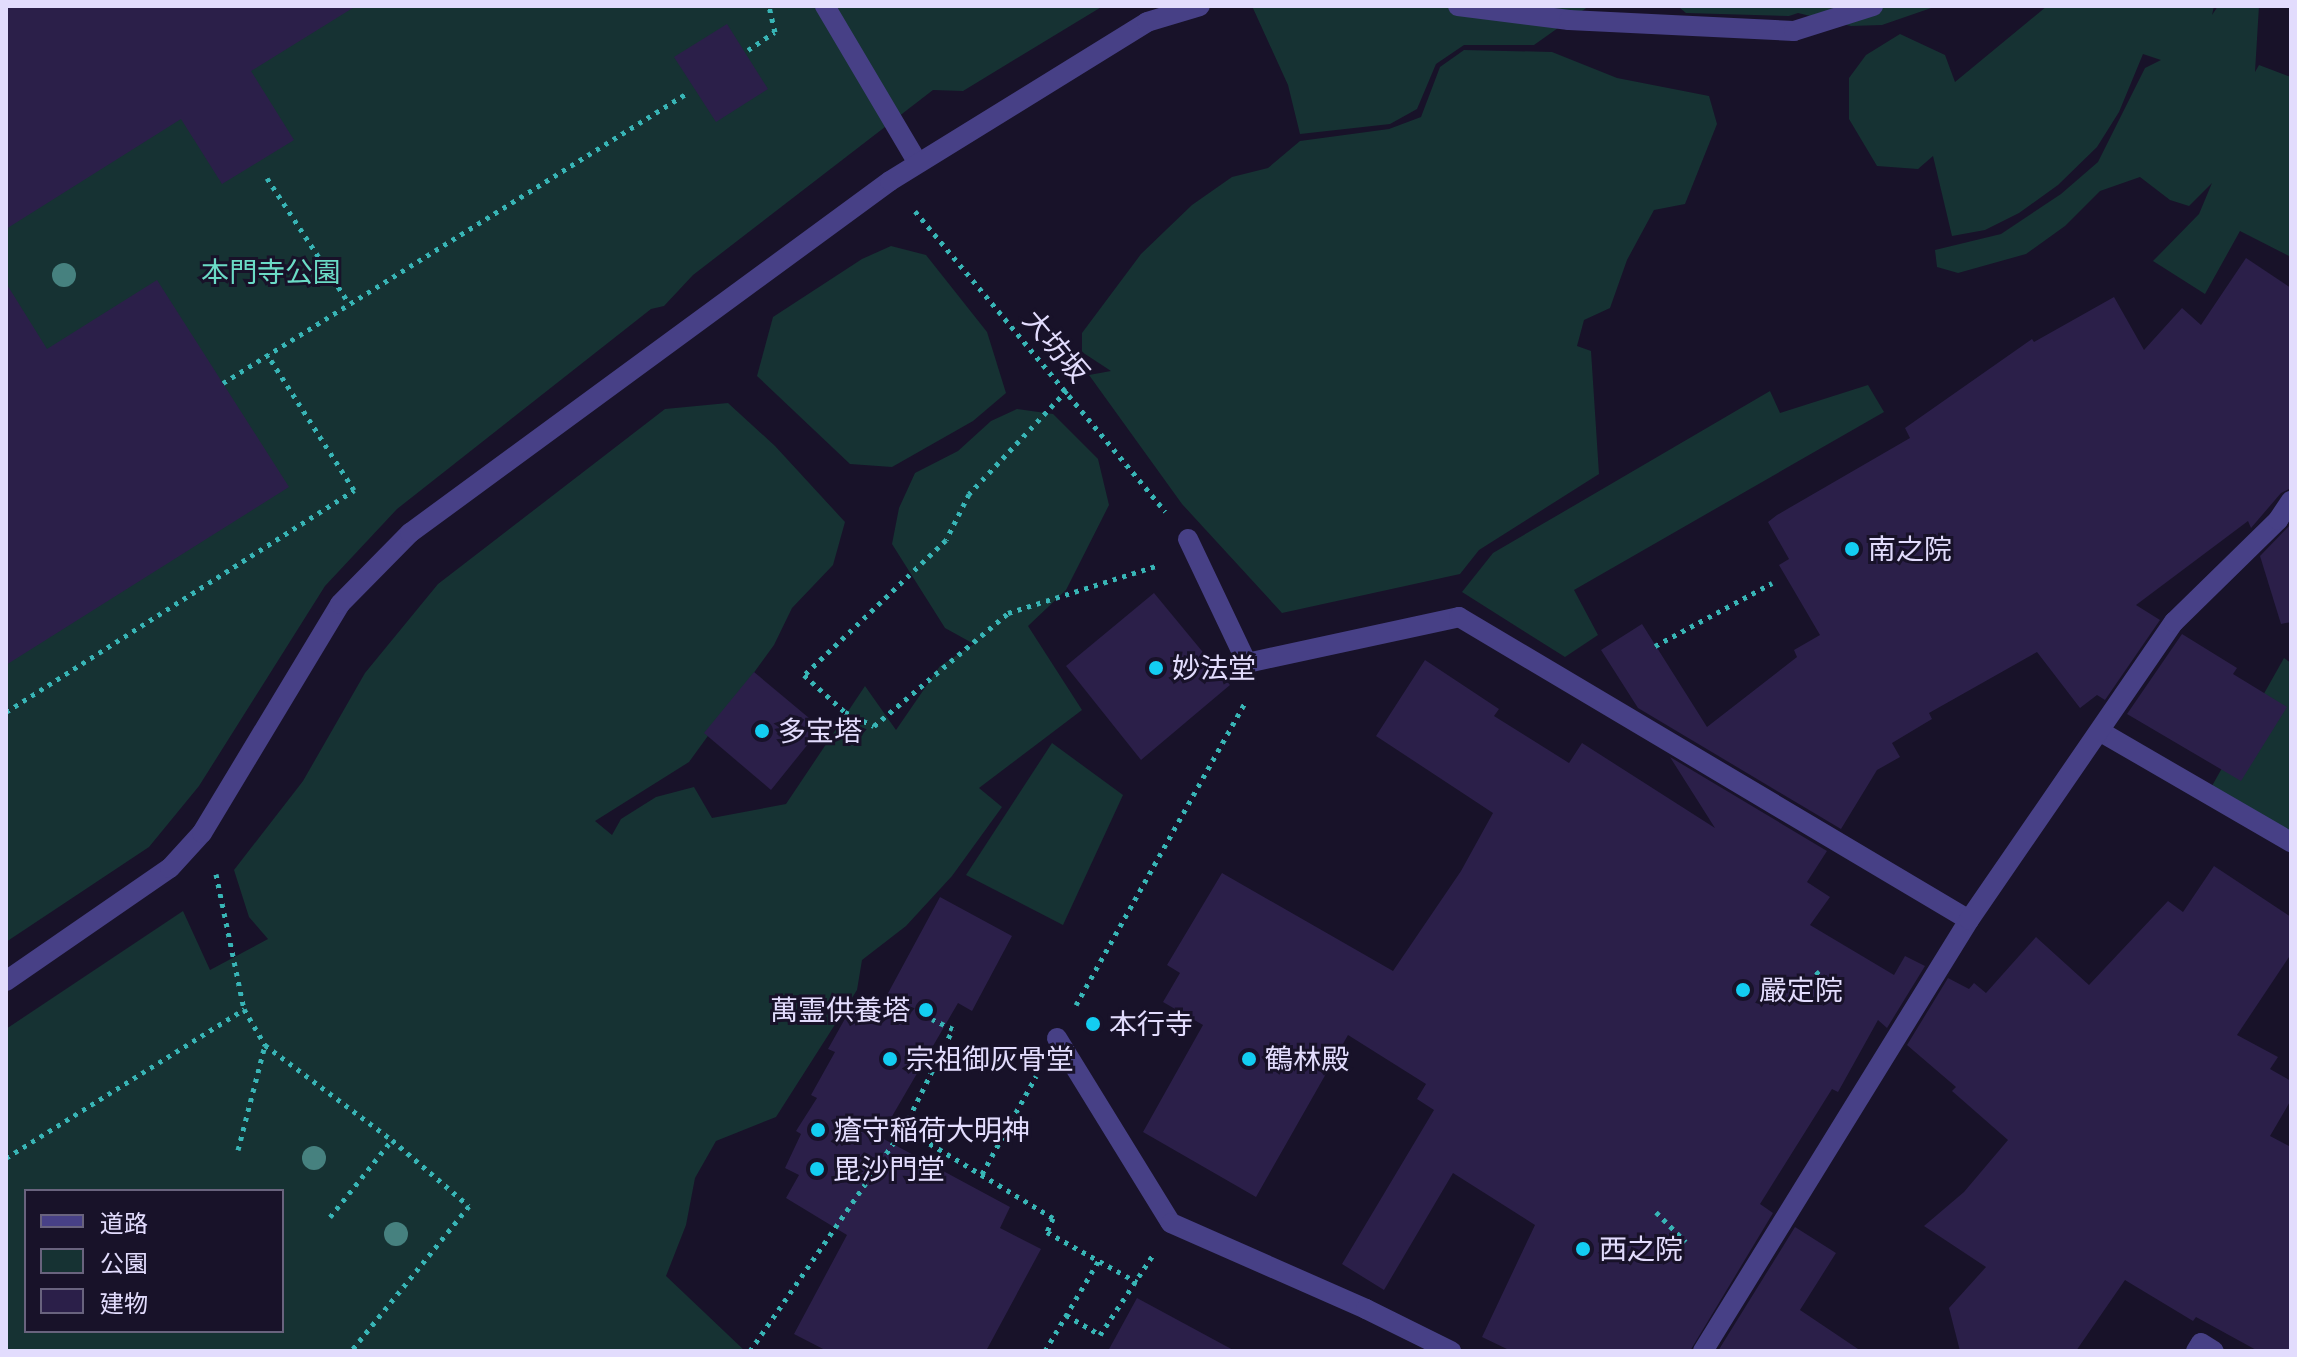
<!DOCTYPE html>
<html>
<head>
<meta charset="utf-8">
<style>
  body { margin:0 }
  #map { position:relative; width:2297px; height:1357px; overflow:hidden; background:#181229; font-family:Figtree,"Noto Sans JP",sans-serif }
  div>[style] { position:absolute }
  .green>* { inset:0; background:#163233 }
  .building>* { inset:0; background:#2b1f49 }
  .path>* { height:5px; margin-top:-2.5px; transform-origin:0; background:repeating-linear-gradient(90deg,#38b5b6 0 4px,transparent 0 10px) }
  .minor>* { height:20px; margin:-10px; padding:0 10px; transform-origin:10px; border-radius:10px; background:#474086 }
  .trees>* { width:24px; height:24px; margin:-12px; border-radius:50%; background:#46817f }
  .dots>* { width:22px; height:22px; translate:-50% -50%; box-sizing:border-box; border:4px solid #181229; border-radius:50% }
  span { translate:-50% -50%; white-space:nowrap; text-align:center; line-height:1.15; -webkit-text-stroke:6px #181229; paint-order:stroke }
  .park-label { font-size:28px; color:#6bdbc6 }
  .street-label { font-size:28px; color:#e2dcfd }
  .poi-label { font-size:28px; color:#e2dcfd }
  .left { translate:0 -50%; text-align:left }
  .right { translate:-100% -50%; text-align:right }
  .frame { position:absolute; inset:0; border:8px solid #e2dcfd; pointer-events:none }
  .legend { position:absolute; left:24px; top:1189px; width:260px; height:144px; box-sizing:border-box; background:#181229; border:2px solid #69637e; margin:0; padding:10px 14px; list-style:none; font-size:24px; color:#e2dcfd }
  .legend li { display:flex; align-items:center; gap:16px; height:40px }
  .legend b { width:40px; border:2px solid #69637e }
</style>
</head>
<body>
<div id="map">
  <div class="green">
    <i style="clip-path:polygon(6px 6px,1103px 6px,963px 91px,933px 90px,693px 275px,664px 306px,651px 309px,397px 509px,325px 586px,199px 786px,149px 847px,6px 942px)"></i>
    <i style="clip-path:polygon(1252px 6px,1589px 6px,1534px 45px,1464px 45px,1436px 64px,1417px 109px,1390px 124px,1300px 134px,1288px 85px)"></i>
    <i style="clip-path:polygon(1656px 6px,1937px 6px,1882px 25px,1851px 26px,1798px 13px,1789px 16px,1686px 13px,1680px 8px)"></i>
    <i style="clip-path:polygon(2047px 6px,2214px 6px,2212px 15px,2218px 6px,2259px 6px,2255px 72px,2259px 65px,2291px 77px,2291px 257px,2240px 231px,2205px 294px,2153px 261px,2199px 214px,2212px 183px,2189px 206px,2170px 200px,2140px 177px,2100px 191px,2065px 226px,2026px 254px,1958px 273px,1937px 267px,1935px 250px,2001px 234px,2061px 194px,2098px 162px,2145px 68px,2161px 60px,2143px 54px,2119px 112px,2097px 147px,2058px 185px,2019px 213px,1985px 230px,1952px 236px,1933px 156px,1918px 169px,1877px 166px,1849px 119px,1849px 78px,1866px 55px,1900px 34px,1945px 55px,1955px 82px)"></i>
    <i style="clip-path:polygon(1464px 50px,1552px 52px,1617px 78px,1709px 96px,1717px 124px,1685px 204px,1654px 210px,1627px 260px,1610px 308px,1584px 320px,1577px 346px,1591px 351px,1599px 474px,1479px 550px,1460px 574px,1282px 613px,1182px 504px,1089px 375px,1111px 371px,1082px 352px,1082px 333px,1141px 254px,1192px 205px,1232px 177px,1268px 168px,1300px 141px,1389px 129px,1421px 117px,1440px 67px)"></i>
    <i style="clip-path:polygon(891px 246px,926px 255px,987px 332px,1006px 393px,973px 421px,892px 467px,850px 464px,757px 376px,773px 317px,862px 259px)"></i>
    <i style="clip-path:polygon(1868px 385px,1884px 412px,1574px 590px,1598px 635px,1565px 657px,1462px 592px,1493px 553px,1770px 391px,1780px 413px)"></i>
    <i style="clip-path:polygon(evenodd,728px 403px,775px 446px,845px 522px,833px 565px,792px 608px,774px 645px,689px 762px,595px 821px,612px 835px,621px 819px,656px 797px,694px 787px,712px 818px,786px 804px,865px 686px,896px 730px,940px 666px,974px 644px,945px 628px,892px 544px,899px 508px,915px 473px,958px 451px,991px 421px,1017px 409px,1053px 414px,1098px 459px,1109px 505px,1066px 590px,1028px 626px,1082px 710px,979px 788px,1002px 807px,952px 876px,906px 926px,862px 960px,857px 990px,776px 1117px,716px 1141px,695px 1178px,686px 1225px,666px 1276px,745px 1351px,6px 1351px,6px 1029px,183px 911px,210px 970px,268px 939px,249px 917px,234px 870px,303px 781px,365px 673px,438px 584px,665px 409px,728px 403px,26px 1191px,282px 1191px,282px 1331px,26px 1331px,26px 1191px)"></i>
    <i style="clip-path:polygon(2284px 658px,2291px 663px,2291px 842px,2208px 793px)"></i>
    <i style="clip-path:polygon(1052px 743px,1123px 795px,1063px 925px,966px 875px)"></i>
  </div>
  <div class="building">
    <i style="clip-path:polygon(6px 6px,356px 6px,251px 71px,294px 140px,222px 184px,181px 119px,6px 229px)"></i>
    <i style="clip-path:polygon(727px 24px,768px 89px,716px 122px,674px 57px)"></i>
    <i style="clip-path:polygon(2246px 258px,2291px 288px,2291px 488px,2281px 493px,2251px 528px,2248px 521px,2136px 605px,2160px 620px,2105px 700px,2097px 695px,2080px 708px,2037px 652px,1929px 713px,1932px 719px,1892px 743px,1900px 757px,1877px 770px,1841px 829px,1638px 708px,1601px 650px,1642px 624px,1707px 727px,1797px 657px,1794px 650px,1820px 635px,1779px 565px,1789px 559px,1768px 522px,1777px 515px,1910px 438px,1905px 428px,2032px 339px,2034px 342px,2114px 297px,2144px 350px,2182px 308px,2201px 325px)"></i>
    <i style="clip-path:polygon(157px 280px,289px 487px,6px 665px,6px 283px,47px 349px)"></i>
    <i style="clip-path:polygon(2291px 524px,2291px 622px,2281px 624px,2260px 556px)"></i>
    <i style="clip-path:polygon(1154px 593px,1230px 685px,1141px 760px,1066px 666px)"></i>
    <i style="clip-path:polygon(2182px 634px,2237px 668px,2233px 674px,2287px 707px,2241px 781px,2127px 714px)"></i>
    <i style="clip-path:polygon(1425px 660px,1499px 709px,1494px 716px,1569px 763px,1582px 743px,1715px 828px,1670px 757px,1827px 851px,1807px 882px,1830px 897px,1810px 925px,1894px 975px,1905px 956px,1925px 966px,1887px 1028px,1878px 1020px,1838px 1092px,1832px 1089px,1760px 1204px,1773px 1213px,1690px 1351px,1511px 1351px,1482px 1337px,1535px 1225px,1453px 1173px,1384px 1290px,1342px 1264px,1434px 1110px,1417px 1099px,1426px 1084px,1348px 1035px,1256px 1197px,1143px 1132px,1203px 1025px,1163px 1002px,1180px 973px,1167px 965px,1222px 873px,1393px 971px,1461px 871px,1493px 813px,1376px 736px)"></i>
    <i style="clip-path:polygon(754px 672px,821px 728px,771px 790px,704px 733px)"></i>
    <i style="clip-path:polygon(2214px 866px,2291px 917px,2291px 954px,2237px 1035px,2278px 1057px,2270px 1069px,2291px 1081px,2291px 1100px,2270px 1136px,2291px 1147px,2291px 1351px,2258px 1351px,2196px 1317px,2193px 1321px,2125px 1280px,2076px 1351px,1960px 1351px,1949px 1308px,1986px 1267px,1924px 1226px,1964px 1192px,2008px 1140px,1952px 1091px,1956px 1087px,1907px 1045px,1948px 978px,1969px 989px,1974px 983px,1986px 993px,2036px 937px,2089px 985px,2168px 901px,2183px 912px)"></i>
    <i style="clip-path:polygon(940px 897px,1012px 936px,972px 1011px,958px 1003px,880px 1137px,1010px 1207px,1000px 1228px,1041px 1249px,986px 1351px,827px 1351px,794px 1334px,847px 1235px,786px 1198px,799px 1175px,785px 1168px,801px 1134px,796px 1131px,817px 1098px,811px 1095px,835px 1052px,828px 1049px,851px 1008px,873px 1021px)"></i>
    <i style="clip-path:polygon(1795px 1227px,1836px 1253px,1800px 1310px,1861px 1351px,1718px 1351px)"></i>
    <i style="clip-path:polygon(1137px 1298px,1235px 1351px,1108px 1351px)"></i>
  </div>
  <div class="path">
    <i style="left:748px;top:50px;width:32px;rotate:-34deg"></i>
    <i style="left:775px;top:32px;width:27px;rotate:-103deg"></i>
    <i style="left:267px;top:178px;width:148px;rotate:56.8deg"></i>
    <i style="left:915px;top:211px;width:391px;rotate:50.2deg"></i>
    <i style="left:223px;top:383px;width:549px;rotate:-31.98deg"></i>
    <i style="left:1067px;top:390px;width:143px;rotate:133.3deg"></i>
    <i style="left:969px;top:494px;width:51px;rotate:116.6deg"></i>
    <i style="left:946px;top:540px;width:196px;rotate:136.4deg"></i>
    <i style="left:804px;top:675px;width:55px;rotate:42.1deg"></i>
    <i style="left:845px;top:712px;width:32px;rotate:26deg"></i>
    <i style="left:874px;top:726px;width:175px;rotate:-40.1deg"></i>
    <i style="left:1008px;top:613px;width:158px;rotate:-17.6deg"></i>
    <i style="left:1655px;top:646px;width:133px;rotate:-28.3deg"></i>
    <i style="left:6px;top:712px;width:413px;rotate:-32.5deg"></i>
    <i style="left:354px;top:490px;width:161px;rotate:-122.6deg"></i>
    <i style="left:216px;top:874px;width:138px;rotate:78.3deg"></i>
    <i style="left:244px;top:1009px;width:42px;rotate:59.7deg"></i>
    <i style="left:265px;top:1045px;width:159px;rotate:36.8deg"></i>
    <i style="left:392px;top:1140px;width:101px;rotate:40.6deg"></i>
    <i style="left:469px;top:1206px;width:187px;rotate:129.1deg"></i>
    <i style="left:1816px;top:971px;width:36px;rotate:51deg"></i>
    <i style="left:1076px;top:1005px;width:346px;rotate:-60.8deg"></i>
    <i style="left:904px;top:1128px;width:174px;rotate:31.1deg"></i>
    <i style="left:1053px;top:1218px;width:15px;rotate:113deg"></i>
    <i style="left:1047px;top:1232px;width:103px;rotate:29.1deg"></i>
    <i style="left:238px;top:1150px;width:108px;rotate:-75.6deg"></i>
    <i style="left:6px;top:1158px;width:281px;rotate:-32deg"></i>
    <i style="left:982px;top:1174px;width:112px;rotate:-61.1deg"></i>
    <i style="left:1656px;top:1212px;width:42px;rotate:45deg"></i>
    <i style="left:330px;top:1217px;width:99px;rotate:-51.2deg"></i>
    <i style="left:1066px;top:1315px;width:39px;rotate:30deg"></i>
    <i style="left:1100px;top:1335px;width:96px;rotate:-56.5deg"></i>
    <i style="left:750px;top:1351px;width:271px;rotate:-55.4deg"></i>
    <i style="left:904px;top:1128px;width:110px;rotate:-63.7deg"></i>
    <i style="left:953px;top:1029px;width:23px;rotate:-155deg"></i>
    <i style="left:1045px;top:1351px;width:106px;rotate:-59.3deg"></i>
  </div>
  <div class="minor">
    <i style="left:825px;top:6px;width:182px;rotate:59.4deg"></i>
    <i style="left:1458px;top:6px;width:112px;rotate:7.2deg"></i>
    <i style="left:1569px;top:20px;width:225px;rotate:2.8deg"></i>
    <i style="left:1794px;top:31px;width:83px;rotate:-17.6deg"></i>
    <i style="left:1188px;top:539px;width:137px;rotate:64.6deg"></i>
    <i style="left:1247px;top:663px;width:217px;rotate:-12.2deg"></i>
    <i style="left:1459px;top:617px;width:593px;rotate:30.72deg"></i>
    <i style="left:2101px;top:732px;width:220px;rotate:30.1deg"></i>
    <i style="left:6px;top:981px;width:199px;rotate:-34.6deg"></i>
    <i style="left:170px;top:868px;width:47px;rotate:-47.6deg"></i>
    <i style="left:202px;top:833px;width:267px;rotate:-58.9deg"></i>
    <i style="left:340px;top:604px;width:100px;rotate:-45.4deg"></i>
    <i style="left:410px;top:533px;width:595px;rotate:-36.25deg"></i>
    <i style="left:890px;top:181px;width:302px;rotate:-31.7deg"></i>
    <i style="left:1147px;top:22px;width:55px;rotate:-16.8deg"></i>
    <i style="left:1057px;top:1038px;width:217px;rotate:58.4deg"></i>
    <i style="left:1171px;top:1223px;width:213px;rotate:23.8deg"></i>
    <i style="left:1366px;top:1309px;width:95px;rotate:26.3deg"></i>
    <i style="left:1703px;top:1351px;width:506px;rotate:-58.32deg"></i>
    <i style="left:1969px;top:920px;width:362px;rotate:-55.5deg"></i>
    <i style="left:2174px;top:622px;width:146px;rotate:-44.4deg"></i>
    <i style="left:2278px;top:520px;width:23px;rotate:-56deg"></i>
    <i style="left:2196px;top:1351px;width:9px;rotate:-58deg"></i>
    <i style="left:2201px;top:1343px;width:15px;rotate:32deg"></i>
  </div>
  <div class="trees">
    <i style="left:64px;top:275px"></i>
    <i style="left:314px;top:1158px"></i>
    <i style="left:396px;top:1234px"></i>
  </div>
  <div class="dots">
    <i style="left:1852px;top:549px;background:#13cdf2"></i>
    <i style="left:1156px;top:668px;background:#13cdf2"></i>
    <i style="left:762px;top:731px;background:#13cdf2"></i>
    <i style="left:1743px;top:990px;background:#13cdf2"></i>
    <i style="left:926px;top:1010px;background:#13cdf2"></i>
    <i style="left:1093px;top:1024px;background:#13cdf2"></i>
    <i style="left:890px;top:1059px;background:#13cdf2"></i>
    <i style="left:1249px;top:1059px;background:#13cdf2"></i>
    <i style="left:818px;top:1130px;background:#13cdf2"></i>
    <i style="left:817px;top:1169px;background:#13cdf2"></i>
    <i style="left:1583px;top:1249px;background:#13cdf2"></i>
  </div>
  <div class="park-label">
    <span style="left:271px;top:272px">本門寺公園</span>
  </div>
  <div class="street-label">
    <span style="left:1056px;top:346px;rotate:50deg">大坊坂</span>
  </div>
  <div class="poi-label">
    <span class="left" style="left:1868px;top:549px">南之院</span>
    <span class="left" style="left:1172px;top:668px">妙法堂</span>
    <span class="left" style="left:778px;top:731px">多宝塔</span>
    <span class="left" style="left:1759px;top:990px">嚴定院</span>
    <span class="right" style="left:910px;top:1010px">萬霊供養塔</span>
    <span class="left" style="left:1109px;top:1024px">本行寺</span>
    <span class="left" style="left:906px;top:1059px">宗祖御灰骨堂</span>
    <span class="left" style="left:1265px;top:1059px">鶴林殿</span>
    <span class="left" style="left:834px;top:1130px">瘡守稲荷大明神</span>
    <span class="left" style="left:833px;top:1169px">毘沙門堂</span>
    <span class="left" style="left:1599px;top:1249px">西之院</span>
  </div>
  <div class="frame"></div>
  <ul class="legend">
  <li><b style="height:10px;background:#474086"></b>道路</li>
  <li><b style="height:22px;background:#163233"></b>公園</li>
  <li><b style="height:22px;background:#2b1f49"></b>建物</li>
  </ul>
</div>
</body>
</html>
